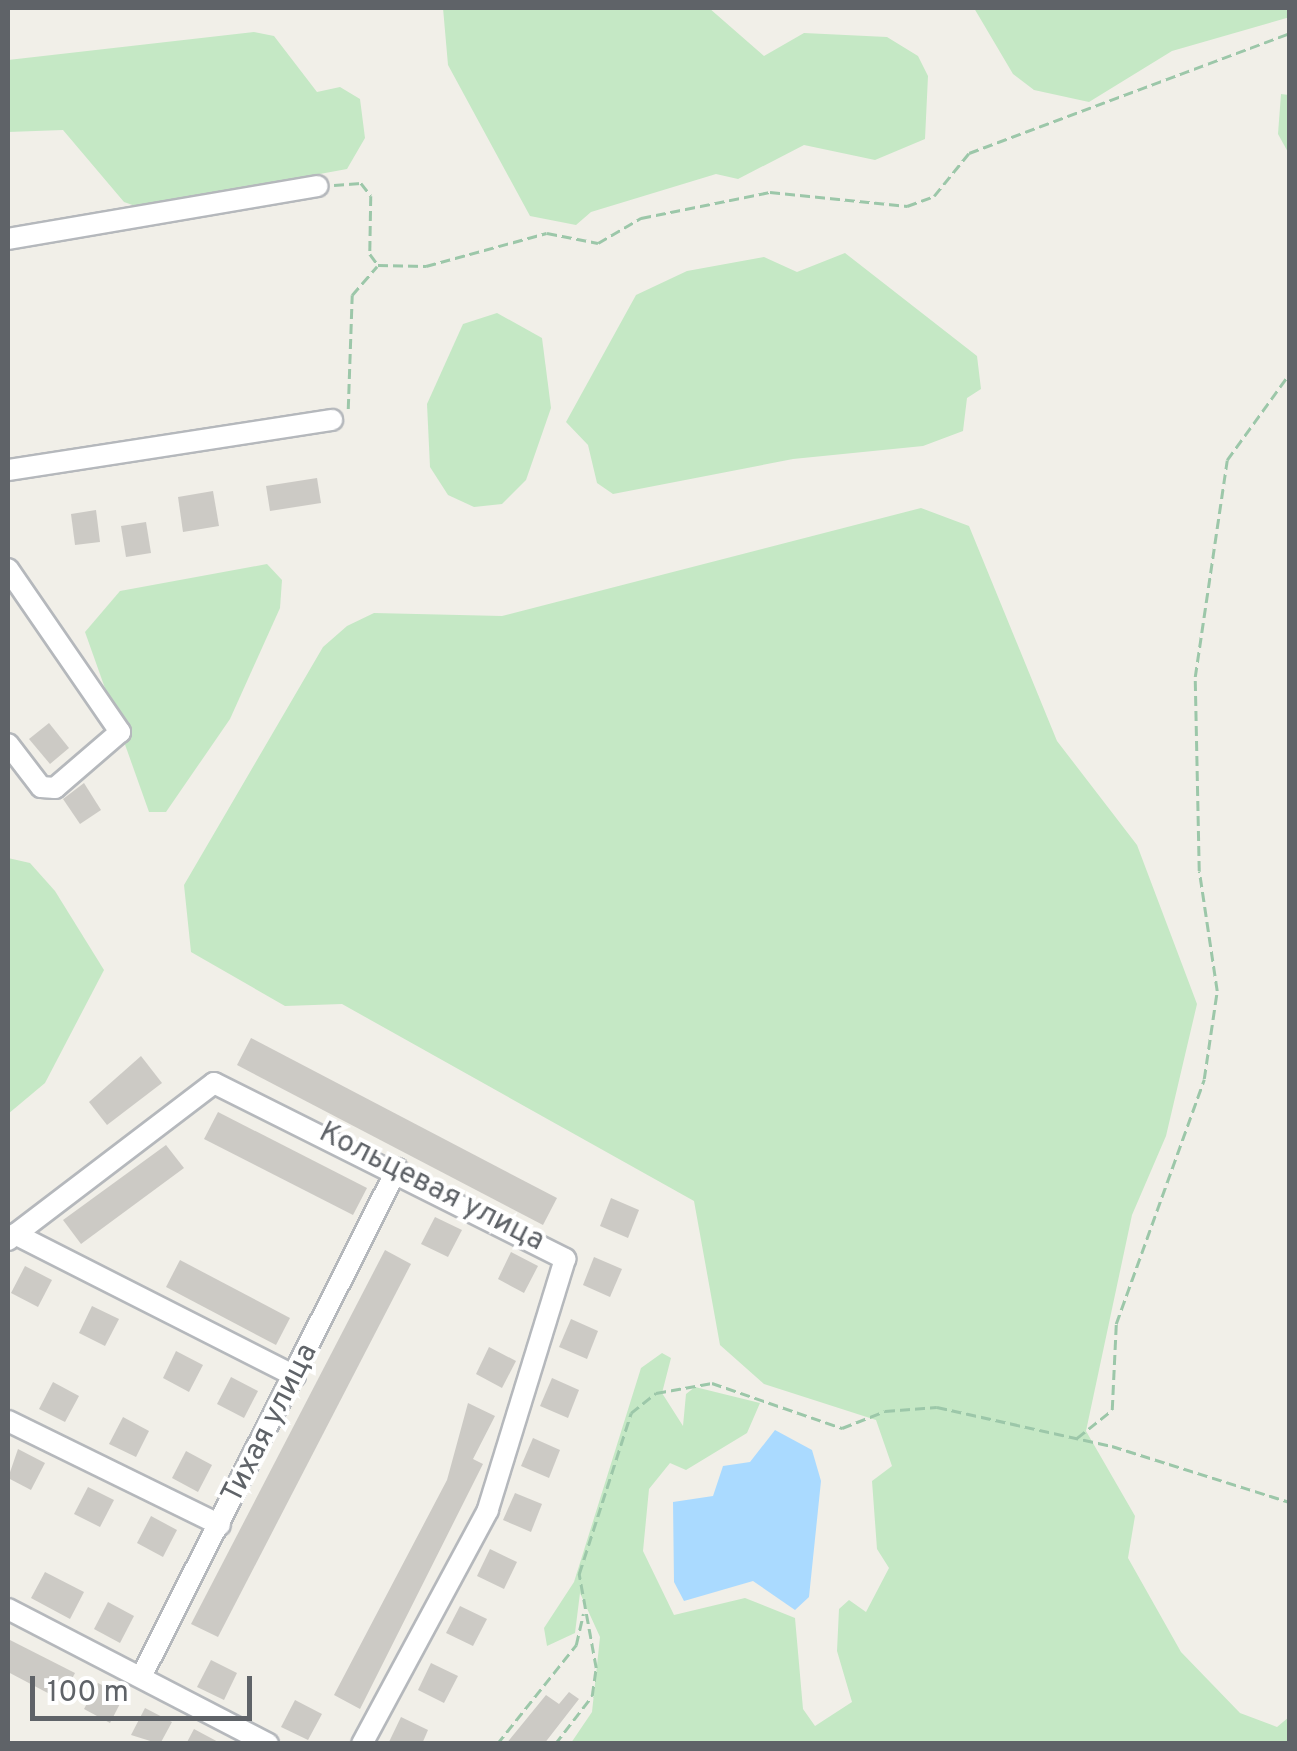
<!DOCTYPE html>
<html>
<head>
<meta charset="utf-8">
<style>
  body { margin:0 }
  #map { position:relative; width:1297px; height:1751px; overflow:hidden; background:#f1efe8; font-family:Overpass,sans-serif }
  div>[style] { position:absolute }
  .green>* { inset:0; background:#c5e8c5 }
  .water>* { inset:0; background:#aadaff }
  .building>* { inset:0; background:#cccac5 }
  .path>* { height:2.5px; margin-top:-1.25px; transform-origin:0; background:repeating-linear-gradient(90deg,#9cc7a9 0 10px,transparent 0 15px) }
  .roads { filter:drop-shadow(2px 0 #b5b8bc) drop-shadow(-2px 0 #b5b8bc) drop-shadow(0 2px #b5b8bc) drop-shadow(0 -2px #b5b8bc) }
  .minor>* { height:20px; margin:-10px; padding:0 10px; transform-origin:10px; border-radius:10px; background:#fff }
  span { translate:-50% -50%; white-space:nowrap; text-align:center; line-height:1.15; -webkit-text-stroke:8px #fff; paint-order:stroke }
  .street-label { font-size:30px; color:#5f6368 }
  .frame { position:absolute; inset:0; border:10px solid #5f6368; pointer-events:none }
  .scale { position:absolute; left:30px; top:1676px; width:222px; height:45px; box-sizing:border-box; border:5px solid #5f6368; border-top:0; padding-left:12px; font-size:30px; line-height:35px; white-space:nowrap; color:#5f6368; -webkit-text-stroke:8px #fff; paint-order:stroke }
</style>
</head>
<body>
<div id="map">
  <div class="green">
    <i style="clip-path:polygon(443px 8px,709px 8px,764px 56px,804px 33px,887px 37px,918px 56px,928px 76px,925px 139px,875px 160px,804px 145px,738px 179px,716px 174px,591px 212px,576px 225px,530px 216px,448px 65px)"></i>
    <i style="clip-path:polygon(974px 8px,1289px 8px,1290px 17px,1172px 51px,1089px 102px,1034px 90px,1013px 74px)"></i>
    <i style="clip-path:polygon(254px 32px,274px 36px,317px 92px,340px 87px,360px 99px,365px 138px,347px 169px,138px 207px,124px 202px,63px 130px,8px 132px,8px 60px)"></i>
    <i style="clip-path:polygon(1281px 94px,1289px 95px,1289px 154px,1278px 134px)"></i>
    <i style="clip-path:polygon(845px 253px,977px 356px,981px 389px,967px 398px,963px 431px,923px 446px,793px 459px,613px 494px,597px 483px,588px 445px,566px 422px,636px 295px,687px 271px,764px 257px,797px 272px)"></i>
    <i style="clip-path:polygon(497px 313px,542px 338px,551px 408px,526px 480px,502px 504px,474px 507px,448px 495px,430px 467px,427px 404px,463px 324px)"></i>
    <i style="clip-path:polygon(921px 508px,969px 526px,1057px 741px,1137px 845px,1197px 1004px,1166px 1136px,1132px 1215px,1086px 1431px,1135px 1516px,1128px 1558px,1181px 1652px,1240px 1713px,1277px 1727px,1289px 1717px,1289px 1743px,571px 1743px,592px 1712px,600px 1637px,580px 1593px,575px 1633px,547px 1646px,544px 1628px,574px 1582px,641px 1368px,662px 1353px,671px 1358px,662px 1393px,683px 1426px,686px 1394px,695px 1387px,760px 1403px,747px 1433px,686px 1470px,670px 1463px,649px 1489px,643px 1551px,674px 1615px,745px 1598px,795px 1618px,803px 1709px,815px 1726px,852px 1702px,837px 1651px,839px 1609px,849px 1600px,866px 1612px,889px 1568px,877px 1549px,872px 1481px,892px 1466px,876px 1420px,764px 1384px,720px 1345px,694px 1201px,342px 1004px,285px 1006px,191px 952px,184px 885px,323px 647px,347px 626px,374px 613px,502px 616px)"></i>
    <i style="clip-path:polygon(267px 564px,282px 580px,280px 608px,230px 719px,166px 812px,149px 812px,85px 632px,120px 591px)"></i>
    <i style="clip-path:polygon(8px 858px,30px 863px,55px 891px,104px 970px,45px 1083px,8px 1114px)"></i>
  </div>
  <div class="water">
    <i style="clip-path:polygon(775px 1430px,812px 1450px,821px 1481px,809px 1597px,795px 1610px,753px 1581px,684px 1601px,674px 1582px,673px 1502px,713px 1496px,723px 1466px,750px 1462px)"></i>
  </div>
  <div class="building">
    <i style="clip-path:polygon(317px 478px,321px 503px,270px 511px,266px 486px)"></i>
    <i style="clip-path:polygon(213px 491px,219px 526px,183px 532px,178px 497px)"></i>
    <i style="clip-path:polygon(96px 510px,100px 542px,75px 545px,71px 514px)"></i>
    <i style="clip-path:polygon(146px 522px,151px 553px,126px 557px,121px 526px)"></i>
    <i style="clip-path:polygon(49px 723px,69px 748px,50px 764px,29px 739px)"></i>
    <i style="clip-path:polygon(84px 783px,101px 810px,80px 824px,63px 799px)"></i>
    <i style="clip-path:polygon(251px 1038px,557px 1198px,543px 1225px,237px 1065px)"></i>
    <i style="clip-path:polygon(141px 1056px,162px 1083px,107px 1125px,89px 1102px)"></i>
    <i style="clip-path:polygon(218px 1112px,367px 1188px,353px 1215px,204px 1139px)"></i>
    <i style="clip-path:polygon(166px 1145px,184px 1168px,81px 1244px,63px 1220px)"></i>
    <i style="clip-path:polygon(611px 1198px,639px 1210px,628px 1238px,600px 1226px)"></i>
    <i style="clip-path:polygon(435px 1217px,462px 1230px,448px 1257px,421px 1244px)"></i>
    <i style="clip-path:polygon(385px 1250px,411px 1264px,218px 1637px,191px 1624px)"></i>
    <i style="clip-path:polygon(511px 1252px,538px 1266px,524px 1293px,498px 1279px)"></i>
    <i style="clip-path:polygon(594px 1257px,622px 1269px,610px 1297px,583px 1285px)"></i>
    <i style="clip-path:polygon(180px 1260px,290px 1318px,276px 1345px,166px 1287px)"></i>
    <i style="clip-path:polygon(25px 1266px,52px 1280px,38px 1307px,11px 1293px)"></i>
    <i style="clip-path:polygon(92px 1306px,119px 1319px,105px 1346px,79px 1333px)"></i>
    <i style="clip-path:polygon(571px 1319px,598px 1331px,587px 1359px,559px 1347px)"></i>
    <i style="clip-path:polygon(489px 1347px,516px 1361px,502px 1388px,476px 1374px)"></i>
    <i style="clip-path:polygon(176px 1351px,203px 1365px,189px 1392px,163px 1378px)"></i>
    <i style="clip-path:polygon(231px 1377px,258px 1391px,244px 1418px,217px 1404px)"></i>
    <i style="clip-path:polygon(552px 1378px,579px 1390px,568px 1418px,540px 1406px)"></i>
    <i style="clip-path:polygon(53px 1382px,79px 1396px,65px 1422px,39px 1409px)"></i>
    <i style="clip-path:polygon(468px 1403px,495px 1416px,473px 1459px,483px 1464px,360px 1709px,334px 1695px,447px 1480px)"></i>
    <i style="clip-path:polygon(123px 1417px,149px 1431px,136px 1457px,109px 1444px)"></i>
    <i style="clip-path:polygon(533px 1438px,560px 1450px,549px 1478px,521px 1466px)"></i>
    <i style="clip-path:polygon(18px 1449px,45px 1463px,31px 1490px,8px 1478px)"></i>
    <i style="clip-path:polygon(186px 1451px,212px 1465px,198px 1492px,172px 1478px)"></i>
    <i style="clip-path:polygon(88px 1487px,114px 1500px,100px 1527px,74px 1514px)"></i>
    <i style="clip-path:polygon(515px 1493px,542px 1504px,531px 1532px,503px 1520px)"></i>
    <i style="clip-path:polygon(151px 1516px,177px 1530px,163px 1557px,137px 1543px)"></i>
    <i style="clip-path:polygon(490px 1549px,517px 1562px,504px 1589px,477px 1576px)"></i>
    <i style="clip-path:polygon(45px 1572px,84px 1592px,70px 1619px,31px 1598px)"></i>
    <i style="clip-path:polygon(108px 1602px,134px 1616px,120px 1643px,94px 1629px)"></i>
    <i style="clip-path:polygon(460px 1606px,487px 1619px,473px 1646px,446px 1633px)"></i>
    <i style="clip-path:polygon(8px 1639px,75px 1673px,61px 1700px,8px 1672px)"></i>
    <i style="clip-path:polygon(211px 1660px,237px 1673px,224px 1700px,197px 1687px)"></i>
    <i style="clip-path:polygon(431px 1663px,458px 1676px,444px 1703px,418px 1690px)"></i>
    <i style="clip-path:polygon(98px 1683px,124px 1696px,110px 1723px,84px 1709px)"></i>
    <i style="clip-path:polygon(569px 1692px,579px 1699px,544px 1744px,506px 1744px,546px 1695px,559px 1704px)"></i>
    <i style="clip-path:polygon(295px 1700px,322px 1714px,308px 1740px,281px 1727px)"></i>
    <i style="clip-path:polygon(145px 1708px,172px 1722px,160px 1744px,131px 1735px)"></i>
    <i style="clip-path:polygon(401px 1717px,428px 1730px,422px 1744px,388px 1744px)"></i>
    <i style="clip-path:polygon(194px 1729px,222px 1744px,186px 1744px)"></i>
  </div>
  <div class="path">
    <i style="left:334px;top:185px;width:27px;rotate:-4deg"></i>
    <i style="left:361px;top:183px;width:16px;rotate:52deg"></i>
    <i style="left:371px;top:196px;width:58px;rotate:91deg"></i>
    <i style="left:370px;top:254px;width:14px;rotate:54deg"></i>
    <i style="left:378px;top:265px;width:48px;rotate:1.2deg"></i>
    <i style="left:426px;top:266px;width:125px;rotate:-15.3deg"></i>
    <i style="left:547px;top:233px;width:52px;rotate:11.1deg"></i>
    <i style="left:598px;top:243px;width:50px;rotate:-30.2deg"></i>
    <i style="left:641px;top:218px;width:132px;rotate:-11.4deg"></i>
    <i style="left:770px;top:192px;width:138px;rotate:5.8deg"></i>
    <i style="left:907px;top:206px;width:29px;rotate:-20deg"></i>
    <i style="left:934px;top:196px;width:55px;rotate:-50.9deg"></i>
    <i style="left:969px;top:153px;width:343px;rotate:-20.5deg"></i>
    <i style="left:348px;top:409px;width:114px;rotate:-88deg"></i>
    <i style="left:352px;top:295px;width:38px;rotate:-49deg"></i>
    <i style="left:1077px;top:1438px;width:45px;rotate:-38.7deg"></i>
    <i style="left:1112px;top:1410px;width:86px;rotate:-87.3deg"></i>
    <i style="left:1116px;top:1324px;width:260px;rotate:-70.2deg"></i>
    <i style="left:1204px;top:1079px;width:89px;rotate:-81.6deg"></i>
    <i style="left:1217px;top:991px;width:121px;rotate:-98.5deg"></i>
    <i style="left:1199px;top:871px;width:194px;rotate:-91.2deg"></i>
    <i style="left:1195px;top:677px;width:219px;rotate:-81.6deg"></i>
    <i style="left:1227px;top:460px;width:107px;rotate:-54.1deg"></i>
    <i style="left:497px;top:1744px;width:127px;rotate:-51.4deg"></i>
    <i style="left:576px;top:1645px;width:32px;rotate:-77deg"></i>
    <i style="left:555px;top:1744px;width:61px;rotate:-52.4deg"></i>
    <i style="left:592px;top:1696px;width:28px;rotate:-82deg"></i>
    <i style="left:596px;top:1668px;width:96px;rotate:-100.3deg"></i>
    <i style="left:579px;top:1574px;width:169px;rotate:-72.1deg"></i>
    <i style="left:631px;top:1413px;width:32px;rotate:-39deg"></i>
    <i style="left:656px;top:1393px;width:57px;rotate:-10.1deg"></i>
    <i style="left:712px;top:1383px;width:138px;rotate:19.1deg"></i>
    <i style="left:842px;top:1428px;width:46px;rotate:-21.6deg"></i>
    <i style="left:885px;top:1411px;width:52px;rotate:-4.4deg"></i>
    <i style="left:937px;top:1407px;width:179px;rotate:12.6deg"></i>
    <i style="left:1112px;top:1446px;width:187px;rotate:17.5deg"></i>
  </div>
  <div class="roads">
    <div class="minor">
      <i style="left:8px;top:239px;width:314px;rotate:-9.7deg"></i>
      <i style="left:8px;top:470px;width:328px;rotate:-8.8deg"></i>
      <i style="left:8px;top:569px;width:198px;rotate:55.5deg"></i>
      <i style="left:120px;top:732px;width:86px;rotate:139.3deg"></i>
      <i style="left:55px;top:788px;width:14px;rotate:-176deg"></i>
      <i style="left:41px;top:787px;width:54px;rotate:-127.5deg"></i>
      <i style="left:15px;top:1234px;width:314px;rotate:26.9deg"></i>
      <i style="left:8px;top:1240px;width:259px;rotate:-37.3deg"></i>
      <i style="left:214px;top:1083px;width:393px;rotate:26.6deg"></i>
      <i style="left:565px;top:1259px;width:263px;rotate:107.1deg"></i>
      <i style="left:488px;top:1510px;width:266px;rotate:118.3deg"></i>
      <i style="left:8px;top:1421px;width:236px;rotate:26.1deg"></i>
      <i style="left:8px;top:1609px;width:293px;rotate:27.4deg"></i>
      <i style="left:141px;top:1677px;width:569px;rotate:-63.25deg"></i>
    </div>
  </div>
  <div class="street-label">
    <span style="left:431px;top:1188px;rotate:27deg">Кольцевая улица</span>
    <span style="left:271px;top:1424px;rotate:-63deg">Тихая улица</span>
  </div>
  <div class="frame"></div>
  <div class="scale">100 m</div>
</div>
</body>
</html>
